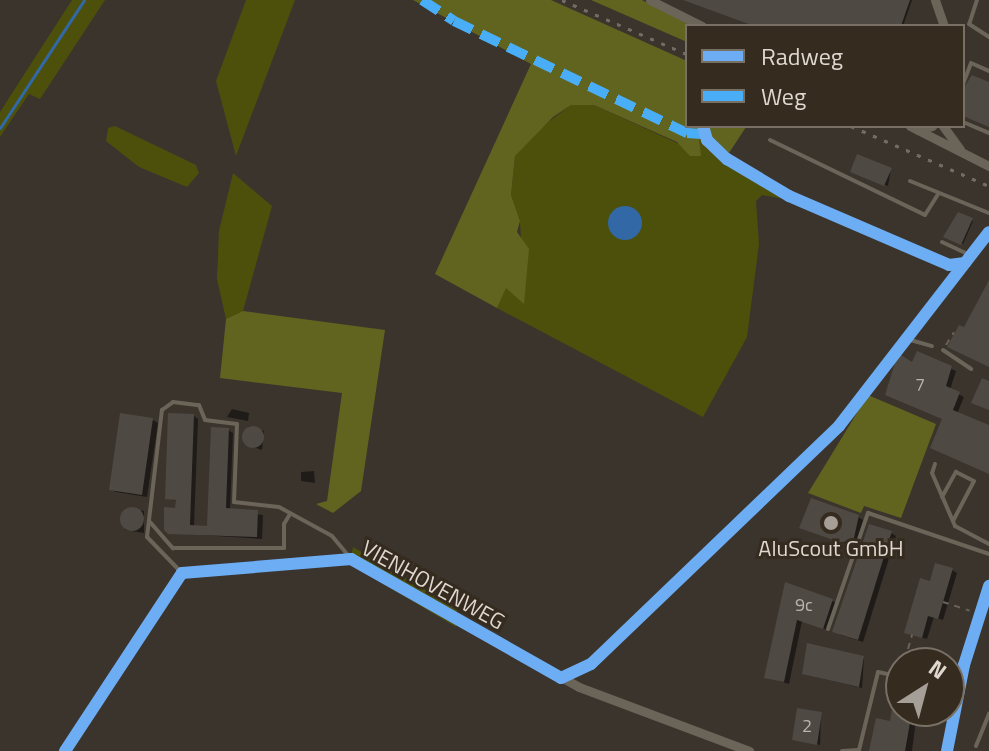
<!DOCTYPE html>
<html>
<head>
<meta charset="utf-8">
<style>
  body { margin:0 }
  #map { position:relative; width:989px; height:751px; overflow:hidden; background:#3a342d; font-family:"Titillium Web",sans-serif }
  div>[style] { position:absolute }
  .green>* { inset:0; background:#4d500b }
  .forest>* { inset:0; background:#61641f }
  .water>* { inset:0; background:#3168a5 }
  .round { border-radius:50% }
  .shadow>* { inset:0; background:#0007 }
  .stream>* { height:3px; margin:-1.5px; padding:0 1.5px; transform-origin:1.5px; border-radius:1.5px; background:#3168a5 }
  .building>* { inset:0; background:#4e4943 }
  .path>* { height:2px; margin-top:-1px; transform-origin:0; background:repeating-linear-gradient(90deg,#686259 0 6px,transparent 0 12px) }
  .lane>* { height:4px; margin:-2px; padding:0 2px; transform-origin:2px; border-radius:2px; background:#6b6459 }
  .street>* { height:9px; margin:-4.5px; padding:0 4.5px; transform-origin:4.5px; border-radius:4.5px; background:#6b6459 }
  .rail>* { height:3px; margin-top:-1.5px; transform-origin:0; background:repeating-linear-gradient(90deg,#726d64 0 4px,transparent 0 12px) }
  .quiet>* { height:10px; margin-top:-5px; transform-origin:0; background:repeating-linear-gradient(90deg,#49aef6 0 20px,transparent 0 30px) }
  .cycleway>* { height:12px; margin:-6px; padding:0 6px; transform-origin:6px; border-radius:6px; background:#6dadf4 }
  .dots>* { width:22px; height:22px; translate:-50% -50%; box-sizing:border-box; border:4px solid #352b1e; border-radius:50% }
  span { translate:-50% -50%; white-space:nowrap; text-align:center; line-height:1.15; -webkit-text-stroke:6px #352b1e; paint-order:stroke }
  .number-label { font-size:18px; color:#bbb4ad }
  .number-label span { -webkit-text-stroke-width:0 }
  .poi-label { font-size:22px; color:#dfd8d0 }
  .street-label { font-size:22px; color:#dfd8d0 }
  .legend { position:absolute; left:685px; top:24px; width:280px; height:104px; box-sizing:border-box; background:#352b1e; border:2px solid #797065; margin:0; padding:10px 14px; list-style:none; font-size:24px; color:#dfd8d0 }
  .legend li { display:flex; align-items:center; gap:16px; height:40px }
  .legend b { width:40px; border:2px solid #797065 }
  .north { position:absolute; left:885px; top:647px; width:80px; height:80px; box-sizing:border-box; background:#352b1e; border:2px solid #797065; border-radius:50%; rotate:36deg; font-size:22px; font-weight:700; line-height:32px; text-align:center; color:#dfd8d0 }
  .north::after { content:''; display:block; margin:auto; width:28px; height:36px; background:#a59f97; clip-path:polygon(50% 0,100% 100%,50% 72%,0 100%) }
</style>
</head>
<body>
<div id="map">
  <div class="green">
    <i style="clip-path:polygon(72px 0,105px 0,40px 99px,29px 94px,0 137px,0 112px)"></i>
    <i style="clip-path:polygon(246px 0,295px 0,236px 156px,216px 81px)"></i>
    <i style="clip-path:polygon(571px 105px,594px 105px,688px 148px,698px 138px,784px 199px,762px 195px,756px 201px,759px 244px,747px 337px,703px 417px,497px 308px,506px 287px,524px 302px,520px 221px,511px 195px,515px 156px,531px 135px)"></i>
    <i style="clip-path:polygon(115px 126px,196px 165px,199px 173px,187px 187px,139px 167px,106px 141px,108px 128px)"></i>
    <i style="clip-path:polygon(233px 173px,272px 206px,243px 311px,226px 319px,217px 279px,219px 231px)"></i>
    <i style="clip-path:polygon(353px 547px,457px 609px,456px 627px,355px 567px,350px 562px)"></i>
    <i style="clip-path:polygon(177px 572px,184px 577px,72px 751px,61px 751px)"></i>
  </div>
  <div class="forest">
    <i style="clip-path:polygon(413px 0,551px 0,687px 61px,687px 126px,746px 127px,729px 153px,699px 139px,701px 156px,690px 156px,677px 142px,594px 105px,571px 105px,553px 117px,515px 156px,511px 195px,520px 221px,517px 232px,529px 249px,524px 304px,506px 288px,497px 308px,435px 274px,531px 64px)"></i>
    <i style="clip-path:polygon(591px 0,642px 0,692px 26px,687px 26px,687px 42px)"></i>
    <i style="clip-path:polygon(243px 311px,385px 330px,361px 491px,333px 513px,316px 504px,327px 501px,342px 393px,220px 378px,226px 319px)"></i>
    <i style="clip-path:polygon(868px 395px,936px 424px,901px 518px,864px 506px,861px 513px,808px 493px)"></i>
  </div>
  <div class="water">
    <i class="round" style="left:608px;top:206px;width:34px;height:34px"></i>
  </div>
  <div class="shadow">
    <i style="clip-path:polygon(689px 0,912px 0,903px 26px,759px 26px)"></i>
    <i style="clip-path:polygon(891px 169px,888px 186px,856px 173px)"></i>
    <i style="clip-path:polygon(959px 215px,973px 221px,963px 244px,946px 236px)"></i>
    <i style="clip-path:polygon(918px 354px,956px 371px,950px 390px,964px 397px,957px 414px,989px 427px,989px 472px,944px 419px,914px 365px)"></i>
    <i style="clip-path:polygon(232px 409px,249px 413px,248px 421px,227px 417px)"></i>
    <i style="clip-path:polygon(194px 416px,198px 419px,194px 527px,209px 528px,228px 430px,233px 433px,230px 510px,263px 515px,262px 539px,169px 533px,178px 501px,167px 498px)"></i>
    <i style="clip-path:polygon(153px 420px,158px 423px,147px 497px,116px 492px,111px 489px)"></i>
    <i style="clip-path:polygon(249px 426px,264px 431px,262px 450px,245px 444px)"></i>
    <i style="clip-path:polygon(314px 471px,315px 483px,301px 481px,301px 472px)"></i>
    <i style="clip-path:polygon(129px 509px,144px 511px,144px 533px,125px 530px)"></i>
    <i style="clip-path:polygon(858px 517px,863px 520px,859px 540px,849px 545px,807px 530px)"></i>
    <i style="clip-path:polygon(891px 533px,896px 536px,863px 642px,841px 635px,836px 632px)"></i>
    <i style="clip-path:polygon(952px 570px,957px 573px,943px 620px,934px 617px,927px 639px,912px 635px,932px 583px)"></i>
    <i style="clip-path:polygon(787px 584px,837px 603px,828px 630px,802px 621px,789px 684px,766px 677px)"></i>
    <i style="clip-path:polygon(864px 658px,862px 688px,808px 675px)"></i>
    <i style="clip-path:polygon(901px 707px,901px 711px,917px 712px,912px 751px,871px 751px)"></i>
    <i style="clip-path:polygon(821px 714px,820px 745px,794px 739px)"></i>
  </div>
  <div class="stream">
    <i style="left:0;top:128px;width:153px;rotate:-56.7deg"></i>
  </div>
  <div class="building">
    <i style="clip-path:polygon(683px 0,910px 0,901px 26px,754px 26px)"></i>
    <i style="clip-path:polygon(972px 75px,989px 82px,989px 127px,963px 116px,963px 89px)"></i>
    <i style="clip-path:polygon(857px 154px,892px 168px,884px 186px,850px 172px)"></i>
    <i style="clip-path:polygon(958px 212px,973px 218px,961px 245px,943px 237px)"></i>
    <i style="clip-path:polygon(989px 280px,989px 367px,947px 347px,959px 325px,964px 327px)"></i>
    <i style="clip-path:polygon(917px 351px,952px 366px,946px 386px,960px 392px,953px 410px,989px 425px,989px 474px,930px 448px,942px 419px,885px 395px,898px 353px,912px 362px)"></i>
    <i style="clip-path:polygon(982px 378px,989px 381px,989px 410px,971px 403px)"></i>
    <i style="clip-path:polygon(120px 413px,153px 418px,142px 495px,109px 490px)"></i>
    <i style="clip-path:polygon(168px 413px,194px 414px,190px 525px,207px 526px,211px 427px,229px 428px,226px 508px,258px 510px,257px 537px,168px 534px,164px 530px,164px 507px,175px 508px,176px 500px,165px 499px)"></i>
    <i class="round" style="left:242px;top:426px;width:22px;height:22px"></i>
    <i style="clip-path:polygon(811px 498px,859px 515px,854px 538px,842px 543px,799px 528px)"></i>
    <i class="round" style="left:120px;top:507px;width:24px;height:24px"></i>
    <i style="clip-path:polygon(869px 524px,892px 531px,858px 640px,832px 632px)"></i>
    <i style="clip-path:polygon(935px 563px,953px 568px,938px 619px,928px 616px,922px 638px,904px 633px,920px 578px,930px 581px)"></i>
    <i style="clip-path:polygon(785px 582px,833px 599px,823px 629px,797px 620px,784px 682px,764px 678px)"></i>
    <i style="clip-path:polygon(807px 643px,864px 656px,859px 687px,802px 674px)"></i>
    <i style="clip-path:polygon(893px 703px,901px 705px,901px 711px,912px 711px,905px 751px,869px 751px,876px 718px,890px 721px)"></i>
    <i style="clip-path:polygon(797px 708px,822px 712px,817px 745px,792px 740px)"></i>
  </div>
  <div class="path">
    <i style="left:946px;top:345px;width:15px;rotate:-58deg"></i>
    <i style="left:943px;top:602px;width:28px;rotate:18deg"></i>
    <i style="left:908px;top:649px;width:15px;rotate:-74deg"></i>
  </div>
  <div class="lane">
    <i style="left:977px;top:0;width:25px;rotate:108deg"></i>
    <i style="left:969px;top:24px;width:24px;rotate:33deg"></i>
    <i style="left:963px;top:84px;width:22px;rotate:-69deg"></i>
    <i style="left:971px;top:63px;width:20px;rotate:24deg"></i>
    <i style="left:963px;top:122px;width:28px;rotate:23deg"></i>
    <i style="left:770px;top:140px;width:172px;rotate:25.8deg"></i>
    <i style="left:925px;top:215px;width:26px;rotate:-58deg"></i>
    <i style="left:910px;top:181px;width:85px;rotate:22.1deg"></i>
    <i style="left:942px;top:242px;width:29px;rotate:25deg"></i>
    <i style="left:907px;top:339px;width:26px;rotate:16deg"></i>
    <i style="left:943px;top:350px;width:34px;rotate:34deg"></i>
    <i style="left:935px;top:464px;width:9px;rotate:108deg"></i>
    <i style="left:932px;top:473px;width:58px;rotate:66.5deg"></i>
    <i style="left:955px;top:526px;width:38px;rotate:28deg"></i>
    <i style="left:942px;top:497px;width:29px;rotate:-61deg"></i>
    <i style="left:956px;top:472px;width:20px;rotate:27deg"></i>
    <i style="left:974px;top:481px;width:45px;rotate:117.7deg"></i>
    <i style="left:150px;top:522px;width:35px;rotate:49deg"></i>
    <i style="left:173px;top:548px;width:111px"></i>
    <i style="left:284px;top:548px;width:24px;rotate:-90deg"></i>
    <i style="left:284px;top:524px;width:12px;rotate:-59deg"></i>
    <i style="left:180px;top:571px;width:47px;rotate:-134.1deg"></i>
    <i style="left:147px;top:537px;width:128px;rotate:-83.3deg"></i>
    <i style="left:162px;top:410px;width:14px;rotate:-36deg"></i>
    <i style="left:173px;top:402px;width:26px;rotate:7deg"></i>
    <i style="left:199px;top:405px;width:16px;rotate:68deg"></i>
    <i style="left:205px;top:420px;width:32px;rotate:7deg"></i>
    <i style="left:237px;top:424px;width:78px;rotate:92.2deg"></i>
    <i style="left:234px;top:502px;width:45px;rotate:6.3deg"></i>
    <i style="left:279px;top:507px;width:60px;rotate:28.7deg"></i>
    <i style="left:332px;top:536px;width:26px;rotate:50deg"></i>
    <i style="left:828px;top:629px;width:123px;rotate:-71deg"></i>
    <i style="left:868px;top:513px;width:128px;rotate:18.7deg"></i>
    <i style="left:976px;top:746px;width:35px;rotate:-68deg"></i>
    <i style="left:842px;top:751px;width:17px;rotate:-3deg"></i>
    <i style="left:859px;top:750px;width:80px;rotate:-76.3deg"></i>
    <i style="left:878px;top:672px;width:24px;rotate:12deg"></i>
  </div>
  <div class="street">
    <i style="left:650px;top:0;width:58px;rotate:26.6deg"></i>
    <i style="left:935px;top:0;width:28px;rotate:71deg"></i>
    <i style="left:703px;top:126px;width:15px;rotate:74deg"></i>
    <i style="left:707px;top:140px;width:28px;rotate:44deg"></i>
    <i style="left:727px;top:159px;width:72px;rotate:30.8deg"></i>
    <i style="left:789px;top:196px;width:174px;rotate:23.3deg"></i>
    <i style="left:949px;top:265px;width:16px;rotate:-7deg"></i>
    <i style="left:910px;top:126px;width:89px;rotate:26.9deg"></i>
    <i style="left:943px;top:126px;width:29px;rotate:54deg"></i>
    <i style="left:918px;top:130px;width:15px;rotate:-16deg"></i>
    <i style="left:903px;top:342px;width:140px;rotate:-52deg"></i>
    <i style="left:182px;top:573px;width:170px;rotate:-4.7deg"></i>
    <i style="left:351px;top:559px;width:261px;rotate:29.3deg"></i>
    <i style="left:579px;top:687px;width:182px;rotate:20.6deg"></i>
    <i style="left:947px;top:751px;width:88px;rotate:-78.8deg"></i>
    <i style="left:964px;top:665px;width:83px;rotate:-72.4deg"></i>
  </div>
  <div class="rail">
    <i style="left:562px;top:0;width:136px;rotate:23.4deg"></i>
    <i style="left:851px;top:126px;width:150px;rotate:23.5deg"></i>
  </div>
  <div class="quiet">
    <i style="left:422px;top:0;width:38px;rotate:33deg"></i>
    <i style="left:454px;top:21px;width:259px;rotate:25.7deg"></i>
    <i style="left:687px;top:133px;width:15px;rotate:4deg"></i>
  </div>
  <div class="cycleway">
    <i style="left:703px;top:126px;width:15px;rotate:74deg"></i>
    <i style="left:707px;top:140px;width:28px;rotate:44deg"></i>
    <i style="left:727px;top:159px;width:72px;rotate:30.8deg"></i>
    <i style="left:789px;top:196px;width:174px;rotate:23.3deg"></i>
    <i style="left:949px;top:265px;width:16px;rotate:-7deg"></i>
    <i style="left:65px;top:751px;width:213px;rotate:-56.7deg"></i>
    <i style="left:182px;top:573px;width:170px;rotate:-4.7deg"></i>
    <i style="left:351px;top:559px;width:241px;rotate:29.5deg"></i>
    <i style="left:561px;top:678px;width:33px;rotate:-25deg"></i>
    <i style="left:591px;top:664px;width:344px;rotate:-43.8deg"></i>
    <i style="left:839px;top:426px;width:245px;rotate:-52.3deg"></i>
    <i style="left:947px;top:751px;width:88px;rotate:-78.8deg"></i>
    <i style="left:964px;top:665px;width:83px;rotate:-72.4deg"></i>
  </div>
  <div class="dots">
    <i style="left:831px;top:523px;background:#a59f97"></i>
  </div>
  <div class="number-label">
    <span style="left:920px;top:385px">7</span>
    <span style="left:804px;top:605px">9c</span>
    <span style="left:807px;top:726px">2</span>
  </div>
  <div class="poi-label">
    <span style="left:831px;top:549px">AluScout GmbH</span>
  </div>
  <div class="street-label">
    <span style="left:433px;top:585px;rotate:29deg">VIENHOVENWEG</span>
  </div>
  <ul class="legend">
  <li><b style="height:10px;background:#6dadf4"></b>Radweg</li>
  <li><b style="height:10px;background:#49aef6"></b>Weg</li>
  </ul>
  <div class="north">N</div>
</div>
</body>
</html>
